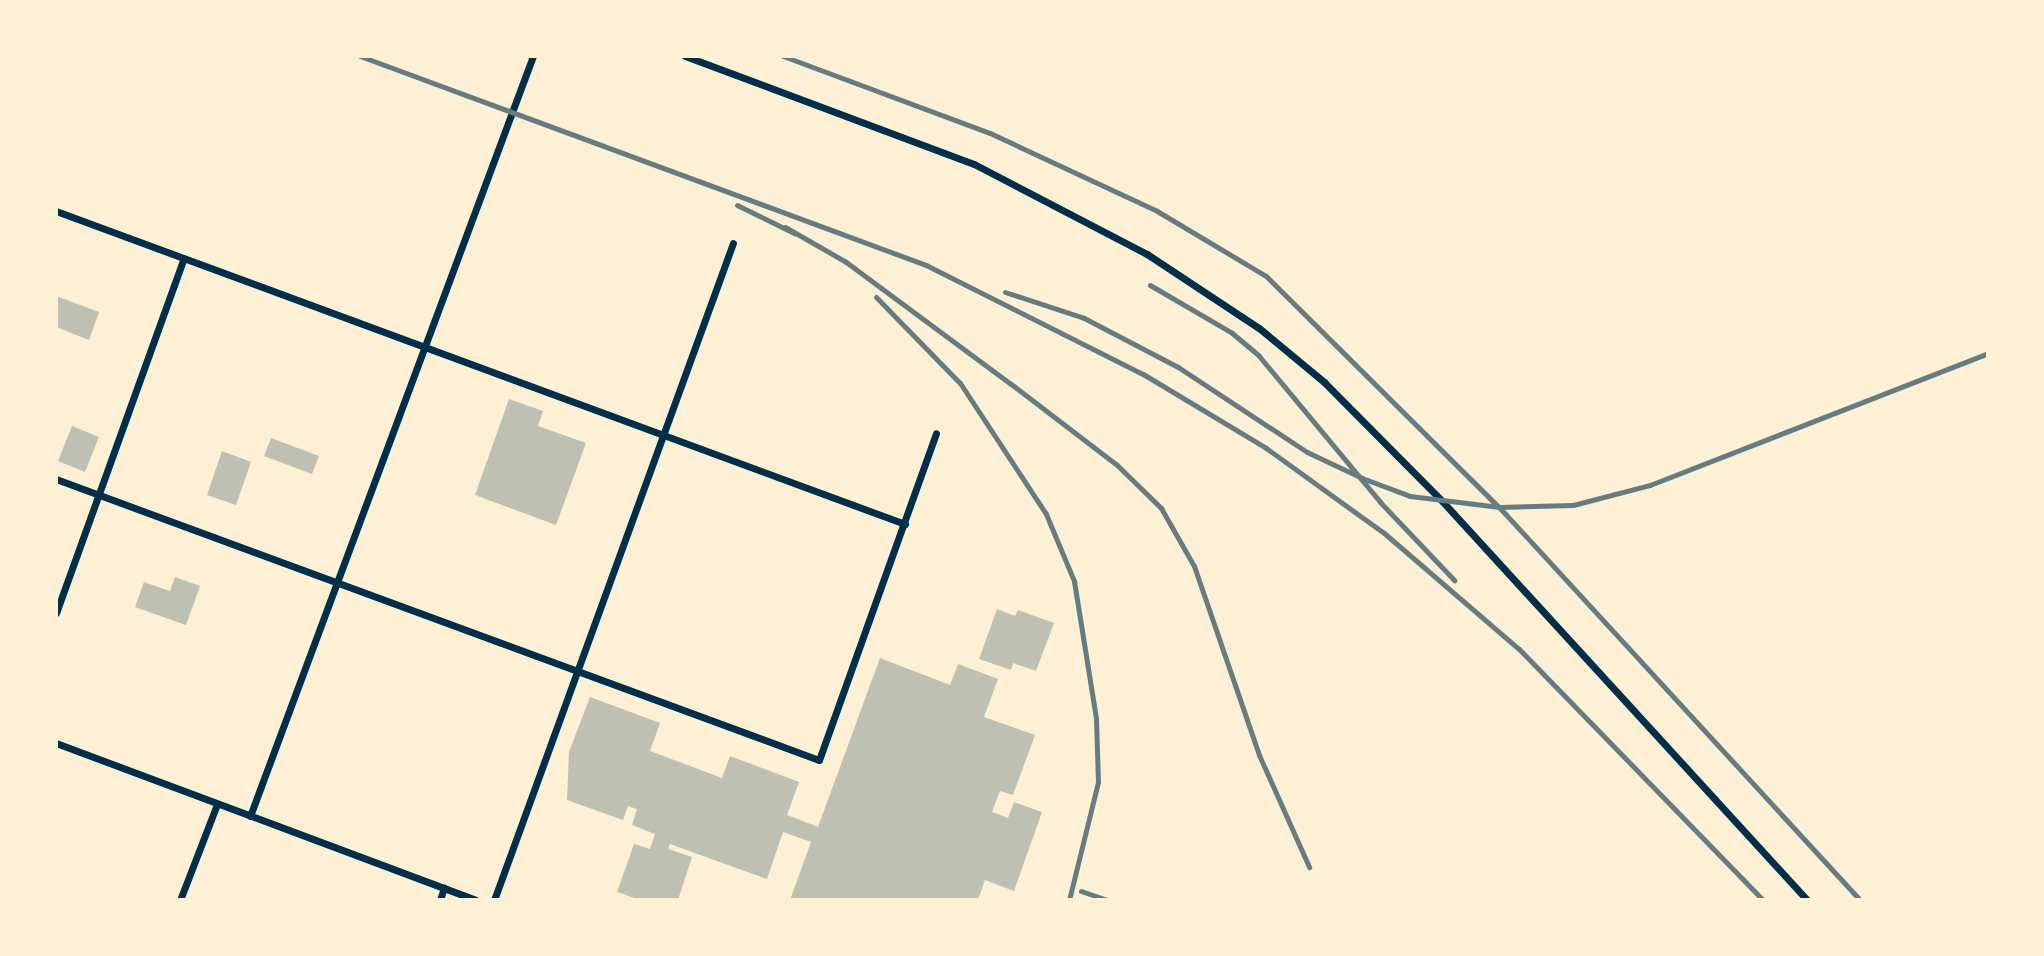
<!DOCTYPE html>
<html>
<head>
<meta charset="utf-8">
<style>
  body { margin:0 }
  #map { position:relative; width:2044px; height:956px; overflow:hidden; background:#fdf0d5; font-family:"Times New Roman",serif }
  div>[style] { position:absolute }
  .building>* { inset:0; background:#bec0b2 }
  .minor>* { height:7px; margin:-3.5px; padding:0 3.5px; transform-origin:3.5px; border-radius:3.5px; background:#003049 }
  .rail>* { height:5px; margin:-2.5px; padding:0 2.5px; transform-origin:2.5px; border-radius:2.5px; background:#657d81 }
  span { translate:-50% -50%; white-space:nowrap; text-align:center; line-height:1.15; -webkit-text-stroke:6px #fdf0d5; paint-order:stroke }
  .frame { position:absolute; inset:0; border:58px solid #fdf0d5; pointer-events:none }
</style>
</head>
<body>
<div id="map">
  <div class="building">
    <i style="clip-path:polygon(56px 296px,99px 312px,89px 340px,56px 327px)"></i>
    <i style="clip-path:polygon(509px 399px,543px 411px,538px 426px,586px 443px,556px 525px,475px 495px)"></i>
    <i style="clip-path:polygon(72px 426px,99px 437px,85px 472px,58px 461px)"></i>
    <i style="clip-path:polygon(271px 438px,319px 456px,312px 474px,264px 456px)"></i>
    <i style="clip-path:polygon(222px 451px,251px 462px,236px 505px,207px 495px)"></i>
    <i style="clip-path:polygon(175px 577px,200px 586px,186px 625px,135px 607px,144px 582px,170px 591px)"></i>
    <i style="clip-path:polygon(997px 609px,1015px 616px,1018px 610px,1054px 623px,1036px 671px,1013px 663px,1011px 670px,979px 659px)"></i>
    <i style="clip-path:polygon(880px 658px,950px 685px,958px 664px,998px 679px,984px 717px,1035px 735px,1013px 795px,1000px 791px,992px 812px,1008px 818px,1014px 802px,1042px 812px,1014px 891px,985px 880px,978px 900px,790px 900px,811px 842px,783px 832px,767px 879px,670px 844px,668px 849px,692px 857px,678px 900px,640px 900px,617px 892px,634px 844px,650px 849px,655px 834px,632px 825px,637px 809px,628px 806px,623px 820px,567px 800px,569px 752px,590px 697px,660px 723px,650px 751px,722px 778px,730px 756px,799px 782px,787px 815px,818px 827px)"></i>
  </div>
  <div class="minor">
    <i style="left:685px;top:56px;width:309px;rotate:20.5deg"></i>
    <i style="left:974px;top:164px;width:195px;rotate:27.5deg"></i>
    <i style="left:1147px;top:254px;width:134px;rotate:33.5deg"></i>
    <i style="left:1259px;top:328px;width:85px;rotate:39.7deg"></i>
    <i style="left:1324px;top:382px;width:169px;rotate:45.2deg"></i>
    <i style="left:1443px;top:502px;width:539px;rotate:47.55deg"></i>
    <i style="left:56px;top:211px;width:905px;rotate:20.24deg"></i>
    <i style="left:56px;top:479px;width:813px;rotate:20.22deg"></i>
    <i style="left:819px;top:760px;width:347px;rotate:-70.3deg"></i>
    <i style="left:56px;top:613px;width:377px;rotate:-70.2deg"></i>
    <i style="left:56px;top:743px;width:448px;rotate:20.5deg"></i>
    <i style="left:250px;top:816px;width:811px;rotate:-69.58deg"></i>
    <i style="left:180px;top:900px;width:103px;rotate:-68.9deg"></i>
    <i style="left:440px;top:900px;width:13px;rotate:-72deg"></i>
    <i style="left:494px;top:900px;width:699px;rotate:-70.01deg"></i>
  </div>
  <div class="rail">
    <i style="left:360px;top:56px;width:603px;rotate:20.27deg"></i>
    <i style="left:926px;top:265px;width:243px;rotate:26.7deg"></i>
    <i style="left:1143px;top:374px;width:144px;rotate:31deg"></i>
    <i style="left:1266px;top:448px;width:145px;rotate:35.8deg"></i>
    <i style="left:1384px;top:533px;width:178px;rotate:40.7deg"></i>
    <i style="left:1519px;top:649px;width:350px;rotate:45.8deg"></i>
    <i style="left:783px;top:56px;width:221px;rotate:20.4deg"></i>
    <i style="left:990px;top:133px;width:184px;rotate:25deg"></i>
    <i style="left:1157px;top:211px;width:127px;rotate:30.8deg"></i>
    <i style="left:1266px;top:276px;width:328px;rotate:44.8deg"></i>
    <i style="left:1499px;top:507px;width:534px;rotate:47.43deg"></i>
    <i style="left:737px;top:205px;width:64px;rotate:26.2deg"></i>
    <i style="left:785px;top:227px;width:70px;rotate:29.8deg"></i>
    <i style="left:846px;top:262px;width:205px;rotate:36.5deg"></i>
    <i style="left:1011px;top:384px;width:133px;rotate:37.4deg"></i>
    <i style="left:1117px;top:465px;width:62px;rotate:44.3deg"></i>
    <i style="left:1161px;top:508px;width:67px;rotate:60.4deg"></i>
    <i style="left:1194px;top:566px;width:200px;rotate:71deg"></i>
    <i style="left:1259px;top:755px;width:123px;rotate:65.9deg"></i>
    <i style="left:1150px;top:285px;width:95px;rotate:30.3deg"></i>
    <i style="left:1232px;top:333px;width:35px;rotate:40deg"></i>
    <i style="left:1259px;top:356px;width:190px;rotate:50.3deg"></i>
    <i style="left:1380px;top:502px;width:108px;rotate:46.5deg"></i>
    <i style="left:1005px;top:292px;width:83px;rotate:18.2deg"></i>
    <i style="left:1084px;top:318px;width:106px;rotate:27.5deg"></i>
    <i style="left:1178px;top:367px;width:154px;rotate:33.4deg"></i>
    <i style="left:1307px;top:452px;width:61px;rotate:25.3deg"></i>
    <i style="left:1362px;top:478px;width:51px;rotate:20.6deg"></i>
    <i style="left:1410px;top:496px;width:90px;rotate:7deg"></i>
    <i style="left:1499px;top:507px;width:74px;rotate:-1.5deg"></i>
    <i style="left:1573px;top:505px;width:80px;rotate:-14.6deg"></i>
    <i style="left:1650px;top:485px;width:363px;rotate:-21.3deg"></i>
    <i style="left:876px;top:297px;width:120px;rotate:45.7deg"></i>
    <i style="left:960px;top:383px;width:157px;rotate:56.7deg"></i>
    <i style="left:1046px;top:514px;width:73px;rotate:67.3deg"></i>
    <i style="left:1074px;top:581px;width:140px;rotate:80.9deg"></i>
    <i style="left:1096px;top:719px;width:63px;rotate:88.2deg"></i>
    <i style="left:1098px;top:782px;width:122px;rotate:103.8deg"></i>
    <i style="left:1081px;top:891px;width:28px;rotate:19deg"></i>
  </div>
  <div class="frame"></div>
</div>
</body>
</html>
